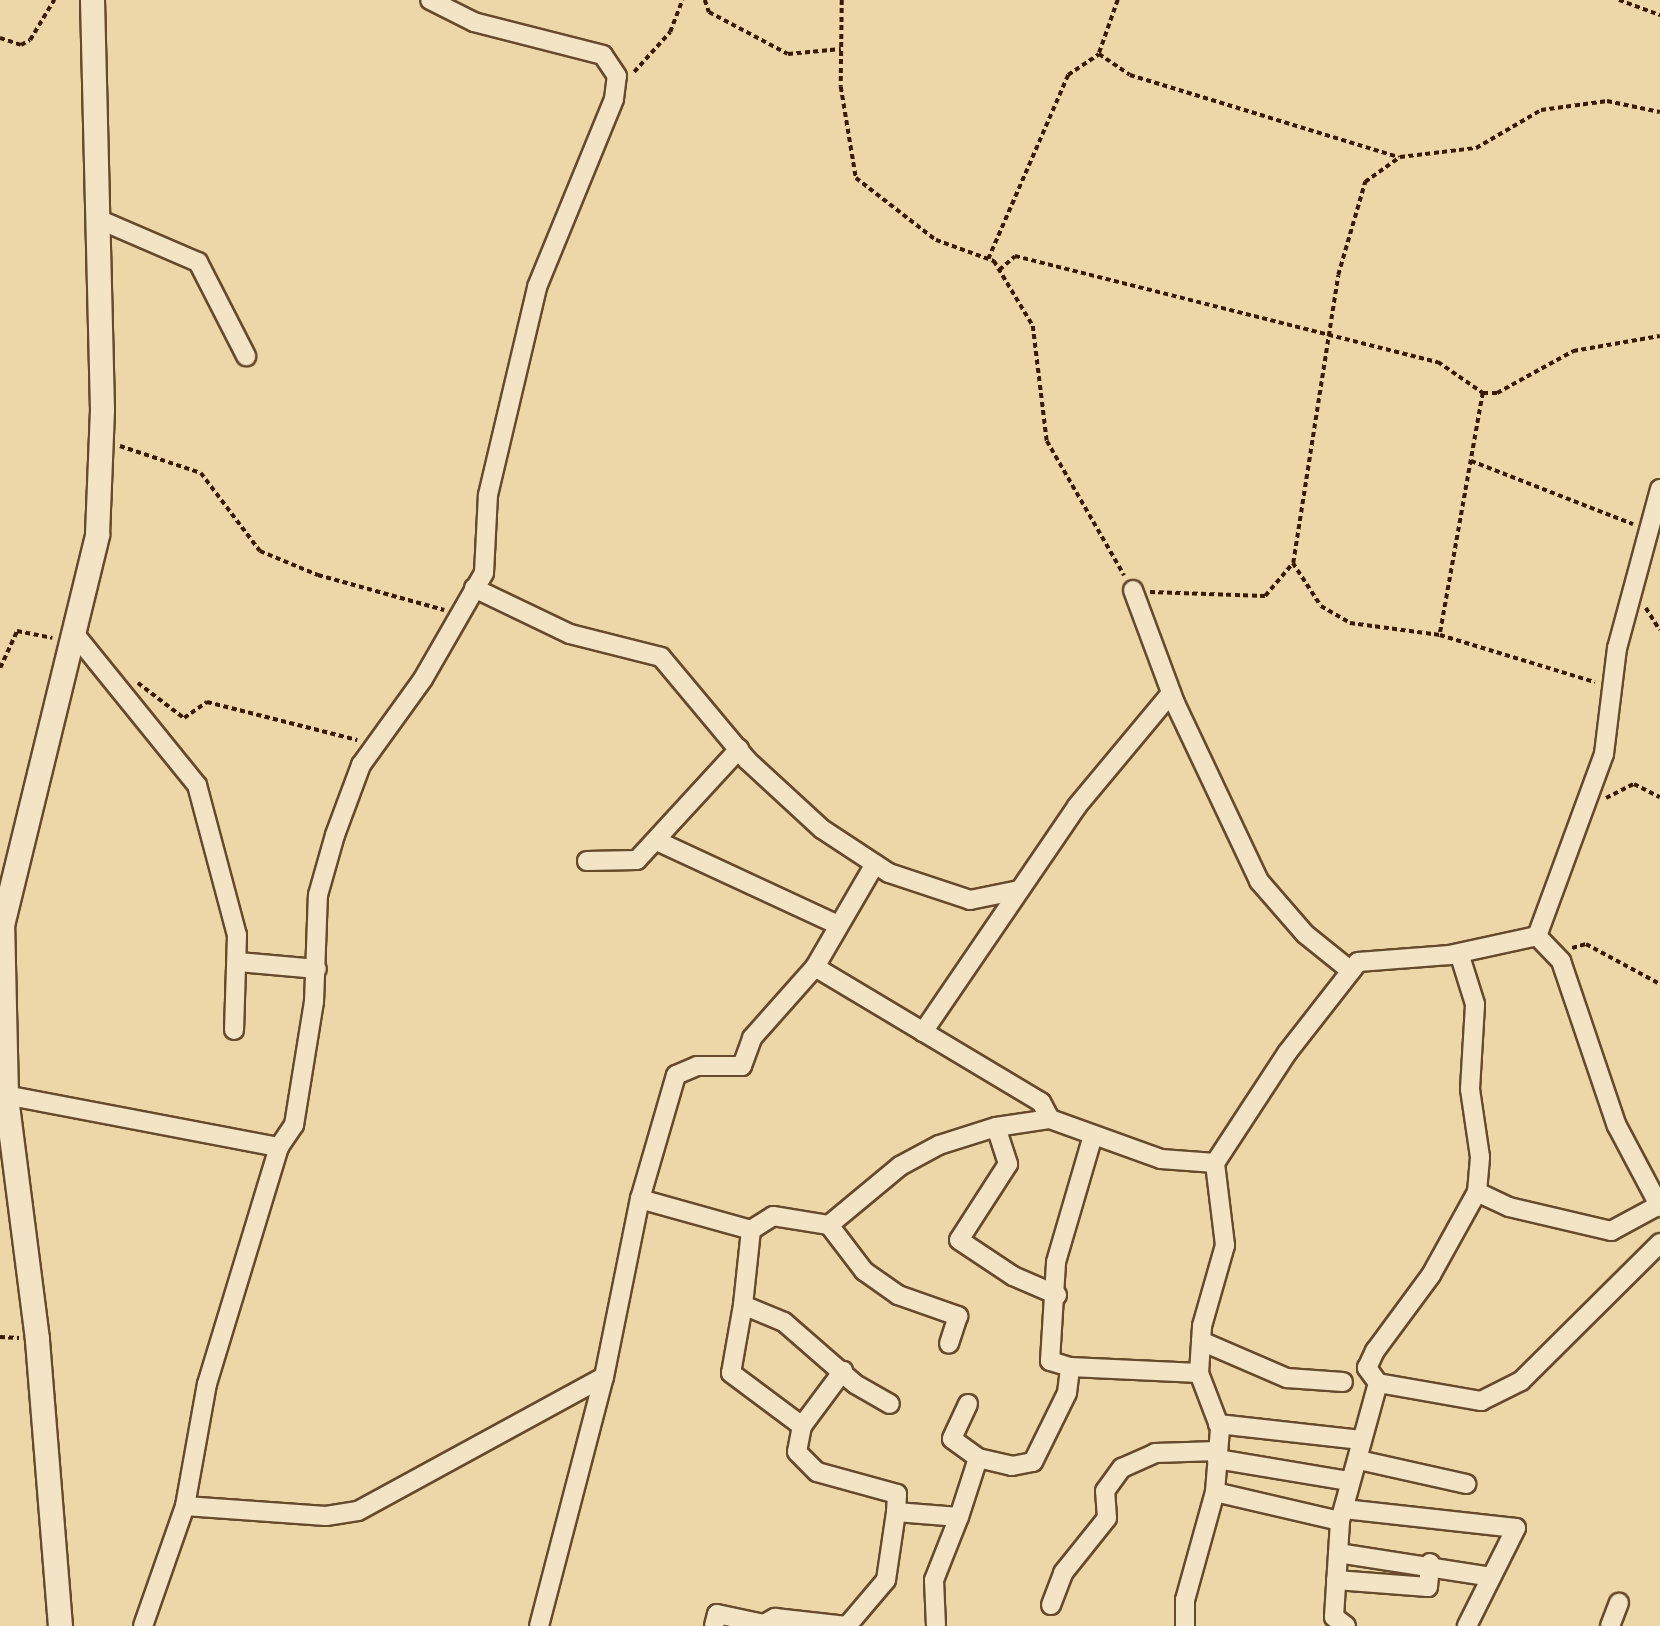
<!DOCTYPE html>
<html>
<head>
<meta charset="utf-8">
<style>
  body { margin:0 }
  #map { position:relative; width:1660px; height:1626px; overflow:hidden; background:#edd6a8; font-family:"IM FELL DW Pica",serif }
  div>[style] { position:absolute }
  .path>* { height:3.5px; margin-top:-1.75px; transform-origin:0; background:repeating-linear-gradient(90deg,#381b01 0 5px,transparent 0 8.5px) }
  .roads { filter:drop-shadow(2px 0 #654a2b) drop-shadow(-2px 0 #654a2b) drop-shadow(0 2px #654a2b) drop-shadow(0 -2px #654a2b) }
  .minor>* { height:18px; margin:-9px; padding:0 9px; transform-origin:9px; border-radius:9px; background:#f3e4c6 }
  .tertiary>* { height:23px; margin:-11.5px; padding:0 11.5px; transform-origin:11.5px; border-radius:11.5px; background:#f3e4c6 }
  span { translate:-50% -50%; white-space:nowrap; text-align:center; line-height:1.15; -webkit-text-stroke:5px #f3e4c6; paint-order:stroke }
</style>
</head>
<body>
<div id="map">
  <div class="path">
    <i style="left:705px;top:0;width:13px;rotate:72deg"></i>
    <i style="left:709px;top:12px;width:89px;rotate:28deg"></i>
    <i style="left:788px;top:54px;width:53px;rotate:-5.4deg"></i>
    <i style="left:842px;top:0;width:87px;rotate:90.7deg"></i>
    <i style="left:841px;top:87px;width:92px;rotate:80.6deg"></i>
    <i style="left:856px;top:178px;width:101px;rotate:37.8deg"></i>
    <i style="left:936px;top:240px;width:62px;rotate:19.9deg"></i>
    <i style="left:994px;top:261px;width:76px;rotate:59deg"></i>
    <i style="left:1033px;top:326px;width:116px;rotate:83.1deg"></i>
    <i style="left:1047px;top:441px;width:155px;rotate:60.1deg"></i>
    <i style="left:1118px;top:0;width:57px;rotate:109.4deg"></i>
    <i style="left:1099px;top:54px;width:37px;rotate:34deg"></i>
    <i style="left:1130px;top:75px;width:281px;rotate:17deg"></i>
    <i style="left:1619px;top:0;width:44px;rotate:20.1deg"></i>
    <i style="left:0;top:38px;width:22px;rotate:18deg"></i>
    <i style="left:21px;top:45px;width:10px;rotate:-29deg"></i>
    <i style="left:30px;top:40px;width:47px;rotate:-59deg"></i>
    <i style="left:634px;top:72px;width:54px;rotate:-48deg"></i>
    <i style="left:670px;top:32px;width:34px;rotate:-69deg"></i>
    <i style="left:988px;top:259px;width:201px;rotate:-66.5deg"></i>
    <i style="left:1068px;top:75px;width:37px;rotate:-34deg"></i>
    <i style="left:999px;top:270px;width:21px;rotate:-41deg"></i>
    <i style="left:1015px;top:256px;width:436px;rotate:14.1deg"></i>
    <i style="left:1438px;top:362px;width:55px;rotate:34.6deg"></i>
    <i style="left:1483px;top:393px;width:14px"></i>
    <i style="left:1497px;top:393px;width:87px;rotate:-28.9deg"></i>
    <i style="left:1573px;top:351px;width:88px;rotate:-9.8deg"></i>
    <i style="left:1483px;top:393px;width:246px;rotate:100.1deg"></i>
    <i style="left:1440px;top:635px;width:162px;rotate:16.9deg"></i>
    <i style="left:120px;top:446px;width:85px;rotate:18.4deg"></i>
    <i style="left:201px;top:473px;width:98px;rotate:52.9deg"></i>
    <i style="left:260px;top:551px;width:63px;rotate:22.5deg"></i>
    <i style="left:318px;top:575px;width:131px;rotate:15.5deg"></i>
    <i style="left:1471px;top:461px;width:174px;rotate:21.3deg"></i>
    <i style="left:1293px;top:563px;width:51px;rotate:56.9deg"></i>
    <i style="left:1321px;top:606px;width:34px;rotate:30deg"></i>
    <i style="left:1350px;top:623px;width:91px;rotate:7.6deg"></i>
    <i style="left:1150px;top:592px;width:115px;rotate:2deg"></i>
    <i style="left:1265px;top:596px;width:43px;rotate:-49.7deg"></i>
    <i style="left:1293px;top:563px;width:291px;rotate:-81.1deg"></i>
    <i style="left:1338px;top:275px;width:97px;rotate:-73.8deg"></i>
    <i style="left:1365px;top:182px;width:43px;rotate:-35.5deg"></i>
    <i style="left:1400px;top:157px;width:77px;rotate:-6.8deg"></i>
    <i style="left:1476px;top:148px;width:75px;rotate:-30.3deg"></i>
    <i style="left:1541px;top:110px;width:67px;rotate:-7.8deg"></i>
    <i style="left:1607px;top:101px;width:54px;rotate:11.7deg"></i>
    <i style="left:1646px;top:608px;width:26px;rotate:58deg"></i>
    <i style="left:0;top:668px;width:41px;rotate:-65.3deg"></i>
    <i style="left:17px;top:631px;width:36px;rotate:11deg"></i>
    <i style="left:138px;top:683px;width:58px;rotate:37.3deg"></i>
    <i style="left:184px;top:718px;width:28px;rotate:-35deg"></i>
    <i style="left:207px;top:702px;width:155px;rotate:14.2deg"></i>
    <i style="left:1606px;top:798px;width:31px;rotate:-27deg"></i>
    <i style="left:1634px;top:784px;width:29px;rotate:27deg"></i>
    <i style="left:1572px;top:948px;width:15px;rotate:-16deg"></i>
    <i style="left:1586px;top:944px;width:84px;rotate:28.4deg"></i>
    <i style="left:0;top:1337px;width:19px;rotate:3deg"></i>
  </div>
  <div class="roads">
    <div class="minor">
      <i style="left:98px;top:219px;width:109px;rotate:23.3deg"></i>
      <i style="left:198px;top:262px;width:106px;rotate:62.9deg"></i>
      <i style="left:1660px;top:489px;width:165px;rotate:105.1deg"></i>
      <i style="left:1617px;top:648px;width:107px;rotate:97deg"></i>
      <i style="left:1604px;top:754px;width:194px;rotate:110.2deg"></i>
      <i style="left:1537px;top:936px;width:35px;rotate:46deg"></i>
      <i style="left:1561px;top:961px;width:174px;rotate:71.3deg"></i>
      <i style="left:1617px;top:1126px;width:92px;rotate:62deg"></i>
      <i style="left:474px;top:588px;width:106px;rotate:25.6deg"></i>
      <i style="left:570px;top:634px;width:94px;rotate:14.2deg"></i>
      <i style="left:661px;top:657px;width:134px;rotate:50.1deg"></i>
      <i style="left:747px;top:760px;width:102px;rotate:42.6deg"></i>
      <i style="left:822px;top:829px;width:80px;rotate:33.3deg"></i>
      <i style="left:889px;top:873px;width:85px;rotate:18.4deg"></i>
      <i style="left:970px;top:900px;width:50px;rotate:-11.5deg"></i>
      <i style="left:1133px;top:590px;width:121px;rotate:69.6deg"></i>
      <i style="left:1175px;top:703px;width:197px;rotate:64.7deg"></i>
      <i style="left:1259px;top:881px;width:70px;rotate:49deg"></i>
      <i style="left:1305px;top:934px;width:59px;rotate:38.8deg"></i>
      <i style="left:73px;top:632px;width:197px;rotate:51deg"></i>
      <i style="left:197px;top:785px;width:155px;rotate:75.1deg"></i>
      <i style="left:237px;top:935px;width:95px;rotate:91.8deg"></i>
      <i style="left:657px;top:841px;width:200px;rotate:24.9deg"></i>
      <i style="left:587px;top:861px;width:50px;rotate:-1.1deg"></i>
      <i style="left:637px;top:860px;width:151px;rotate:-47.4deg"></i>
      <i style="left:239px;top:962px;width:78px;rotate:5.1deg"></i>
      <i style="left:815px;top:967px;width:263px;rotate:30.9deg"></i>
      <i style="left:1041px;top:1102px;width:19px;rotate:62deg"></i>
      <i style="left:923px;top:1032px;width:273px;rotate:-55.7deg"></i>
      <i style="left:1077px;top:806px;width:147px;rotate:-50.2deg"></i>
      <i style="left:0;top:1094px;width:284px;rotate:10.8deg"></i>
      <i style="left:996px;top:1127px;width:39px;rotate:72deg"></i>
      <i style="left:1008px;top:1164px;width:90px;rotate:122.8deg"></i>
      <i style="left:959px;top:1240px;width:65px;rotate:33.7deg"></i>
      <i style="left:1013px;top:1276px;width:48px;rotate:23.4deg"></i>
      <i style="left:1477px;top:1192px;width:35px;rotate:25deg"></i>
      <i style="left:1509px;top:1207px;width:105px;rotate:13.2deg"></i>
      <i style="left:1611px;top:1231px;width:55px;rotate:-28.4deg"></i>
      <i style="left:640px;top:1199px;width:115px;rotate:15.6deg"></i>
      <i style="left:751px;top:1230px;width:75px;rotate:96.1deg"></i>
      <i style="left:743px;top:1305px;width:44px;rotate:22.5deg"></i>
      <i style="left:784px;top:1322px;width:94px;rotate:41.1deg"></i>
      <i style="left:855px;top:1384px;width:40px;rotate:29.7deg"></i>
      <i style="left:829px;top:1225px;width:92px;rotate:-39.7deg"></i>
      <i style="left:900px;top:1166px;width:44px;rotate:-28.3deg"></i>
      <i style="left:939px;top:1145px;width:60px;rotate:-17.5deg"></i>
      <i style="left:996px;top:1127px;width:55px;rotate:-8.4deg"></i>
      <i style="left:1050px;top:1119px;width:118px;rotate:19.8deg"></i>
      <i style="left:1161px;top:1159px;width:54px;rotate:4.2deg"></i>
      <i style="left:751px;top:1230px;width:26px;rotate:-32deg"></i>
      <i style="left:773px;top:1216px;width:57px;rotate:9.1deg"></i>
      <i style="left:829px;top:1225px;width:58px;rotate:52.7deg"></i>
      <i style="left:864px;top:1271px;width:42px;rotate:35.2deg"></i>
      <i style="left:898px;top:1295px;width:64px;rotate:19.3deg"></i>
      <i style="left:958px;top:1316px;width:29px;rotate:108deg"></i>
      <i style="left:743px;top:1305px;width:69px;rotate:100deg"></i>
      <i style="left:731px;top:1373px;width:89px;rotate:36.7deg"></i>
      <i style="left:802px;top:1426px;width:69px;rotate:-53.3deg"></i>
      <i style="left:1201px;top:1341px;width:94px;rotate:23.3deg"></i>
      <i style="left:1287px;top:1378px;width:56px;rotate:4.1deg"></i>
      <i style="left:1070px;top:1367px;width:21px;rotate:-163deg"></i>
      <i style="left:1050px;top:1361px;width:99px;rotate:-86.5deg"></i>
      <i style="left:1056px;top:1262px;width:128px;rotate:-73.7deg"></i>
      <i style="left:1378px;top:1383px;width:19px;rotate:-126deg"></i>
      <i style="left:1367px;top:1368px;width:19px;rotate:-65deg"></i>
      <i style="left:1375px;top:1351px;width:94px;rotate:-53.6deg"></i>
      <i style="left:1431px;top:1275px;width:95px;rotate:-61deg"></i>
      <i style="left:1477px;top:1192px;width:35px;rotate:-85deg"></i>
      <i style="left:1480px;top:1157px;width:69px;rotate:-98.4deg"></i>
      <i style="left:1470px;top:1089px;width:85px;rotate:-86.6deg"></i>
      <i style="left:1475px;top:1004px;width:53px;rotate:-107.4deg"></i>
      <i style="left:968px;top:1404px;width:38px;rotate:115deg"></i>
      <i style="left:952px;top:1439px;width:32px;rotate:36deg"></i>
      <i style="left:1218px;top:1424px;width:144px;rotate:6.4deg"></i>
      <i style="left:802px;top:1426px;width:26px;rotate:101deg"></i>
      <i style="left:797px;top:1452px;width:28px;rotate:45deg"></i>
      <i style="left:817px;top:1472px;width:83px;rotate:15.4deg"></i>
      <i style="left:897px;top:1494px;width:18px;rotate:93deg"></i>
      <i style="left:1217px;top:1459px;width:134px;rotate:9.5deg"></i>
      <i style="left:1359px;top:1460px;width:110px;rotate:12.6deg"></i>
      <i style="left:1215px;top:1492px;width:128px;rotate:13.1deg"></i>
      <i style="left:185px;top:1506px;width:141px;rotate:4.1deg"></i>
      <i style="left:326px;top:1516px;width:32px;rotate:-9deg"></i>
      <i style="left:358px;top:1511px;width:280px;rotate:-28.6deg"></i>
      <i style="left:1344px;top:1509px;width:173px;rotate:6.3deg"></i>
      <i style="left:1516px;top:1528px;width:110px;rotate:116.6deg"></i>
      <i style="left:1338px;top:1553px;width:155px;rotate:8.9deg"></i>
      <i style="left:1336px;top:1580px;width:92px;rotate:4.4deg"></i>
      <i style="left:1428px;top:1587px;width:24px;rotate:-85deg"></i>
      <i style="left:1051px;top:1605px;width:34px;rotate:-69deg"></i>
      <i style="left:1063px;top:1573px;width:70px;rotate:-51.3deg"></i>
      <i style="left:1107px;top:1518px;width:27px;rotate:-94deg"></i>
      <i style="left:1105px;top:1491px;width:29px;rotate:-54deg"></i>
      <i style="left:1122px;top:1468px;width:36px;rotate:-24deg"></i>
      <i style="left:1155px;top:1453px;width:63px;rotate:-1.8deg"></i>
      <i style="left:143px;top:1626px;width:127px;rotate:-70.7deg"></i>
      <i style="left:185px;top:1506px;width:124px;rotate:-79.8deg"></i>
      <i style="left:207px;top:1384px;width:248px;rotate:-73.1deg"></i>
      <i style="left:279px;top:1147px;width:27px;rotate:-56deg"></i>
      <i style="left:294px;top:1125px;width:125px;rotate:-80.8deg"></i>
      <i style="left:314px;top:1002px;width:107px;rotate:-87.9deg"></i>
      <i style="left:318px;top:895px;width:62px;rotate:-74.2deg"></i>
      <i style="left:335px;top:835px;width:75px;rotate:-69.6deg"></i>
      <i style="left:361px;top:765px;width:106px;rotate:-54.2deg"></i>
      <i style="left:423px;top:679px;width:122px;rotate:-60.1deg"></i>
      <i style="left:484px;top:573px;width:78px;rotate:-87.1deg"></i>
      <i style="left:488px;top:495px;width:214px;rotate:-76.7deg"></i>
      <i style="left:537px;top:287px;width:203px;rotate:-67.7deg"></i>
      <i style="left:614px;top:99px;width:23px;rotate:-83deg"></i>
      <i style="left:617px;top:76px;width:25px;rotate:-124deg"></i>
      <i style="left:603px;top:55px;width:133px;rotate:-165.7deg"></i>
      <i style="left:474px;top:22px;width:49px;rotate:-153.4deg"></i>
      <i style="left:539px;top:1626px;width:257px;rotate:-75.4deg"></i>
      <i style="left:604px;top:1377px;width:182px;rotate:-78.6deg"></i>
      <i style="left:640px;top:1199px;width:129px;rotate:-73.8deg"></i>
      <i style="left:676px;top:1075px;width:23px;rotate:-23deg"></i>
      <i style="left:697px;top:1066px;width:45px"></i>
      <i style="left:742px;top:1066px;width:30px;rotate:-70deg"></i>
      <i style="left:752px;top:1038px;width:95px;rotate:-48.4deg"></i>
      <i style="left:815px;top:967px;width:119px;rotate:-59.8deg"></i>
      <i style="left:714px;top:1626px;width:12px;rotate:-76deg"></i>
      <i style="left:717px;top:1614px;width:48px;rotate:12deg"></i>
      <i style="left:764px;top:1624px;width:13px;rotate:-29deg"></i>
      <i style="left:775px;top:1618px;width:72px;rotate:6.3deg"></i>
      <i style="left:847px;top:1626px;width:60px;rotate:-49.7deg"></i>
      <i style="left:886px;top:1580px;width:69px;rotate:-81.6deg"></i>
      <i style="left:896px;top:1512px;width:63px;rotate:4.5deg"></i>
      <i style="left:959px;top:1517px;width:62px;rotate:-72.1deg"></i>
      <i style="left:978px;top:1458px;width:35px;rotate:13deg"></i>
      <i style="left:1012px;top:1466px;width:21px;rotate:-11deg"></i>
      <i style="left:1033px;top:1462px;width:77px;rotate:-63.8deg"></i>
      <i style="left:1067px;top:1393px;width:26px;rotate:-83deg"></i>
      <i style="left:1070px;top:1367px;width:129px;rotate:2.7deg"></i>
      <i style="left:936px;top:1626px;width:46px;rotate:-92.5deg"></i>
      <i style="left:934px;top:1580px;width:68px;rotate:-68.4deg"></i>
      <i style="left:1185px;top:1626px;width:26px;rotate:-90deg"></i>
      <i style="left:1185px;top:1600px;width:112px;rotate:-74.5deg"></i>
      <i style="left:1215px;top:1492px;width:64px;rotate:-85.5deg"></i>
      <i style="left:1220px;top:1428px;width:59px;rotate:-110.9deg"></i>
      <i style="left:1199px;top:1373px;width:47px;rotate:-86.3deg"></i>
      <i style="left:1202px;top:1326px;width:84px;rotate:-74.1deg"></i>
      <i style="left:1225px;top:1245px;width:83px;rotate:-97deg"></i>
      <i style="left:1215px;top:1163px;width:131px;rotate:-56.8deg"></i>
      <i style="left:1287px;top:1053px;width:115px;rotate:-52deg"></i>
      <i style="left:1358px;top:962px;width:92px;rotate:-4.4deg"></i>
      <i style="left:1450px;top:955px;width:89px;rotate:-12.3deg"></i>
      <i style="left:1346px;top:1626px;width:15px;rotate:-143deg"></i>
      <i style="left:1334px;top:1617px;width:96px;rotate:-86.4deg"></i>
      <i style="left:1340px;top:1521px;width:143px;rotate:-74.6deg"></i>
      <i style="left:1378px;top:1383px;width:105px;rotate:9.9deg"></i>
      <i style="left:1481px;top:1401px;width:45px;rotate:-26.6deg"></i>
      <i style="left:1521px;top:1381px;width:196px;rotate:-44.8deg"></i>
      <i style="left:1610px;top:1626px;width:25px;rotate:-69deg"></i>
    </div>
    <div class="tertiary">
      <i style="left:60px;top:1626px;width:288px;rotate:-94.6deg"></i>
      <i style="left:37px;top:1339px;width:245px;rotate:-97.3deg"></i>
      <i style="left:6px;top:1096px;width:171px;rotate:-91.3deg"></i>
      <i style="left:2px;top:925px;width:402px;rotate:-76.3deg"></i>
      <i style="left:97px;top:534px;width:125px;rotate:-87.7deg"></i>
      <i style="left:102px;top:409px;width:409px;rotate:-91.4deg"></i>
    </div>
  </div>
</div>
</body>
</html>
